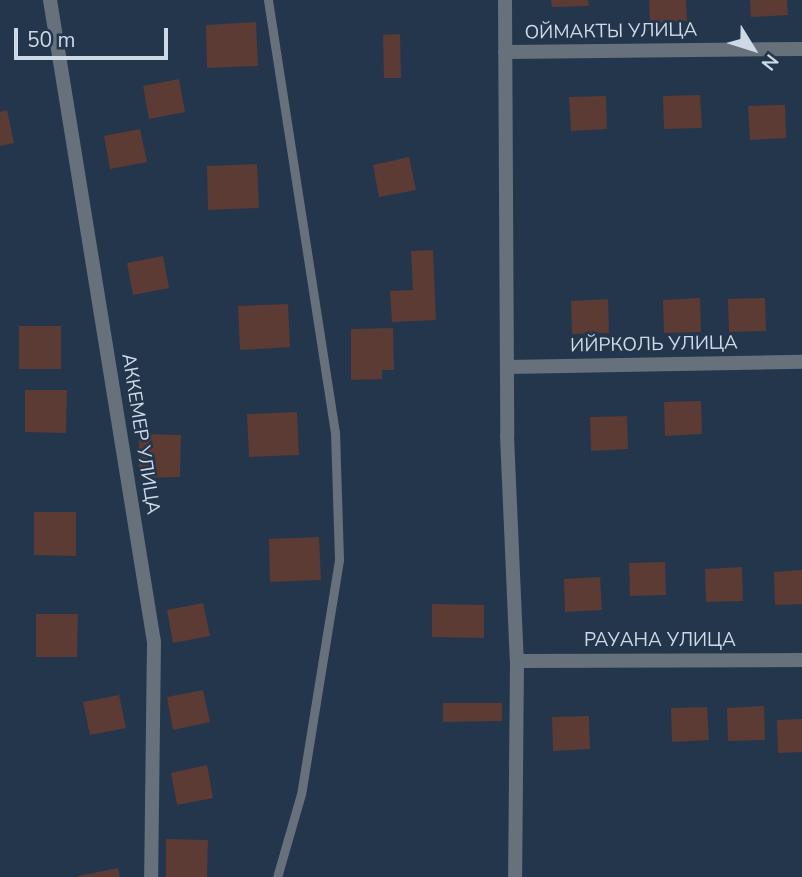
<!DOCTYPE html>
<html>
<head>
<meta charset="utf-8">
<style>
  body { margin:0 }
  #map { position:relative; width:802px; height:877px; overflow:hidden; background:#23364c; font-family:"Nunito Sans",sans-serif }
  div>[style] { position:absolute }
  .building>* { inset:0; background:#5b3b34 }
  .lane>* { height:9px; margin:-4.5px; padding:0 4.5px; transform-origin:4.5px; border-radius:4.5px; background:#67717c }
  .street>* { height:14px; margin:-7px; padding:0 7px; transform-origin:7px; border-radius:7px; background:#67717c }
  span { translate:-50% -50%; white-space:nowrap; text-align:center; line-height:1.15; -webkit-text-stroke:5px #23364c; paint-order:stroke }
  .street-label { font-size:19px; color:#cdd9e7 }
  .north { position:absolute; left:718px; top:14px; width:70px; height:70px; -webkit-text-stroke:5px #23364c; paint-order:stroke; rotate:128deg; font-size:19px; font-weight:700; line-height:28px; text-align:center; color:#cdd9e7 }
  .north::after { content:''; display:block; margin:auto; width:24px; height:32px; background:#cdd9e7; clip-path:polygon(50% 0,100% 100%,50% 72%,0 100%) }
  .scale { position:absolute; left:14px; top:28px; width:154px; height:32px; box-sizing:border-box; border:4px solid #cdd9e7; border-top:0; padding-left:9px; font-size:21px; line-height:24px; white-space:nowrap; color:#cdd9e7; -webkit-text-stroke:5px #23364c; paint-order:stroke }
</style>
</head>
<body>
<div id="map">
  <div class="building">
    <i style="clip-path:polygon(551px 0,588px 0,589px 6px,552px 7px)"></i>
    <i style="clip-path:polygon(649px 0,686px 0,687px 21px,650px 23px)"></i>
    <i style="clip-path:polygon(750px 0,787px 0,788px 15px,751px 17px)"></i>
    <i style="clip-path:polygon(256px 22px,258px 66px,207px 68px,206px 25px)"></i>
    <i style="clip-path:polygon(400px 34px,401px 78px,384px 78px,383px 35px)"></i>
    <i style="clip-path:polygon(179px 79px,185px 112px,149px 119px,143px 86px)"></i>
    <i style="clip-path:polygon(700px 95px,702px 128px,664px 129px,663px 96px)"></i>
    <i style="clip-path:polygon(606px 96px,607px 129px,571px 131px,569px 97px)"></i>
    <i style="clip-path:polygon(785px 105px,786px 138px,750px 140px,748px 106px)"></i>
    <i style="clip-path:polygon(7px 110px,14px 143px,0 146px,0 112px)"></i>
    <i style="clip-path:polygon(140px 129px,147px 162px,110px 169px,104px 136px)"></i>
    <i style="clip-path:polygon(409px 157px,416px 190px,379px 197px,373px 165px)"></i>
    <i style="clip-path:polygon(257px 164px,259px 208px,208px 210px,207px 166px)"></i>
    <i style="clip-path:polygon(433px 250px,436px 320px,392px 322px,390px 291px,413px 290px,411px 251px)"></i>
    <i style="clip-path:polygon(163px 256px,169px 288px,133px 295px,127px 263px)"></i>
    <i style="clip-path:polygon(700px 298px,701px 332px,664px 333px,663px 300px)"></i>
    <i style="clip-path:polygon(765px 298px,766px 331px,729px 332px,728px 299px)"></i>
    <i style="clip-path:polygon(608px 299px,609px 333px,572px 334px,571px 301px)"></i>
    <i style="clip-path:polygon(288px 304px,290px 347px,240px 350px,238px 306px)"></i>
    <i style="clip-path:polygon(19px 326px,61px 326px,61px 369px,19px 369px)"></i>
    <i style="clip-path:polygon(393px 328px,394px 370px,382px 370px,382px 379px,351px 380px,351px 329px)"></i>
    <i style="clip-path:polygon(25px 390px,67px 390px,66px 433px,25px 432px)"></i>
    <i style="clip-path:polygon(701px 401px,702px 434px,665px 436px,664px 402px)"></i>
    <i style="clip-path:polygon(297px 412px,299px 455px,249px 457px,247px 414px)"></i>
    <i style="clip-path:polygon(627px 416px,628px 449px,591px 451px,590px 417px)"></i>
    <i style="clip-path:polygon(139px 434px,181px 435px,180px 477px,139px 478px)"></i>
    <i style="clip-path:polygon(34px 512px,76px 512px,76px 556px,34px 555px)"></i>
    <i style="clip-path:polygon(319px 537px,321px 580px,270px 582px,269px 539px)"></i>
    <i style="clip-path:polygon(665px 562px,666px 595px,630px 596px,629px 563px)"></i>
    <i style="clip-path:polygon(742px 567px,743px 601px,706px 602px,705px 569px)"></i>
    <i style="clip-path:polygon(802px 570px,802px 604px,775px 605px,774px 572px)"></i>
    <i style="clip-path:polygon(600px 577px,602px 610px,565px 612px,564px 579px)"></i>
    <i style="clip-path:polygon(203px 603px,210px 636px,173px 643px,167px 610px)"></i>
    <i style="clip-path:polygon(432px 604px,484px 605px,484px 638px,432px 637px)"></i>
    <i style="clip-path:polygon(36px 614px,78px 614px,77px 657px,36px 657px)"></i>
    <i style="clip-path:polygon(203px 690px,210px 722px,173px 730px,167px 697px)"></i>
    <i style="clip-path:polygon(119px 695px,126px 728px,90px 735px,83px 702px)"></i>
    <i style="clip-path:polygon(443px 703px,502px 703px,502px 721px,443px 722px)"></i>
    <i style="clip-path:polygon(764px 706px,765px 740px,728px 741px,727px 708px)"></i>
    <i style="clip-path:polygon(707px 707px,709px 740px,672px 742px,671px 708px)"></i>
    <i style="clip-path:polygon(589px 716px,590px 749px,553px 751px,552px 717px)"></i>
    <i style="clip-path:polygon(802px 719px,802px 752px,778px 753px,777px 720px)"></i>
    <i style="clip-path:polygon(207px 765px,213px 798px,177px 805px,171px 773px)"></i>
    <i style="clip-path:polygon(166px 839px,208px 840px,207px 877px,166px 877px)"></i>
    <i style="clip-path:polygon(118px 868px,120px 877px,78px 877px,78px 876px)"></i>
  </div>
  <div class="lane">
    <i style="left:268px;top:0;width:437px;rotate:81.2deg"></i>
    <i style="left:335px;top:432px;width:128px;rotate:88.2deg"></i>
    <i style="left:339px;top:560px;width:237px;rotate:99.2deg"></i>
    <i style="left:301px;top:794px;width:86px;rotate:106.1deg"></i>
  </div>
  <div class="street">
    <i style="left:50px;top:0;width:650px;rotate:80.8deg"></i>
    <i style="left:154px;top:642px;width:235px;rotate:90.7deg"></i>
    <i style="left:505px;top:0;width:436px;rotate:89.7deg"></i>
    <i style="left:507px;top:436px;width:225px;rotate:87.5deg"></i>
    <i style="left:517px;top:661px;width:216px;rotate:90.5deg"></i>
    <i style="left:505px;top:52px;width:297px;rotate:-0.6deg"></i>
    <i style="left:507px;top:367px;width:295px;rotate:-1deg"></i>
    <i style="left:517px;top:661px;width:285px;rotate:-0.2deg"></i>
  </div>
  <div class="street-label">
    <span style="left:611px;top:32px;rotate:-1deg">ОЙМАКТЫ УЛИЦА</span>
    <span style="left:654px;top:345px;rotate:-1deg">ИЙРКОЛЬ УЛИЦА</span>
    <span style="left:140px;top:434px;rotate:81deg">АККЕМЕР УЛИЦА</span>
    <span style="left:660px;top:641px">РАУАНА УЛИЦА</span>
  </div>
  <div class="north">N</div>
  <div class="scale">50 m</div>
</div>
</body>
</html>
